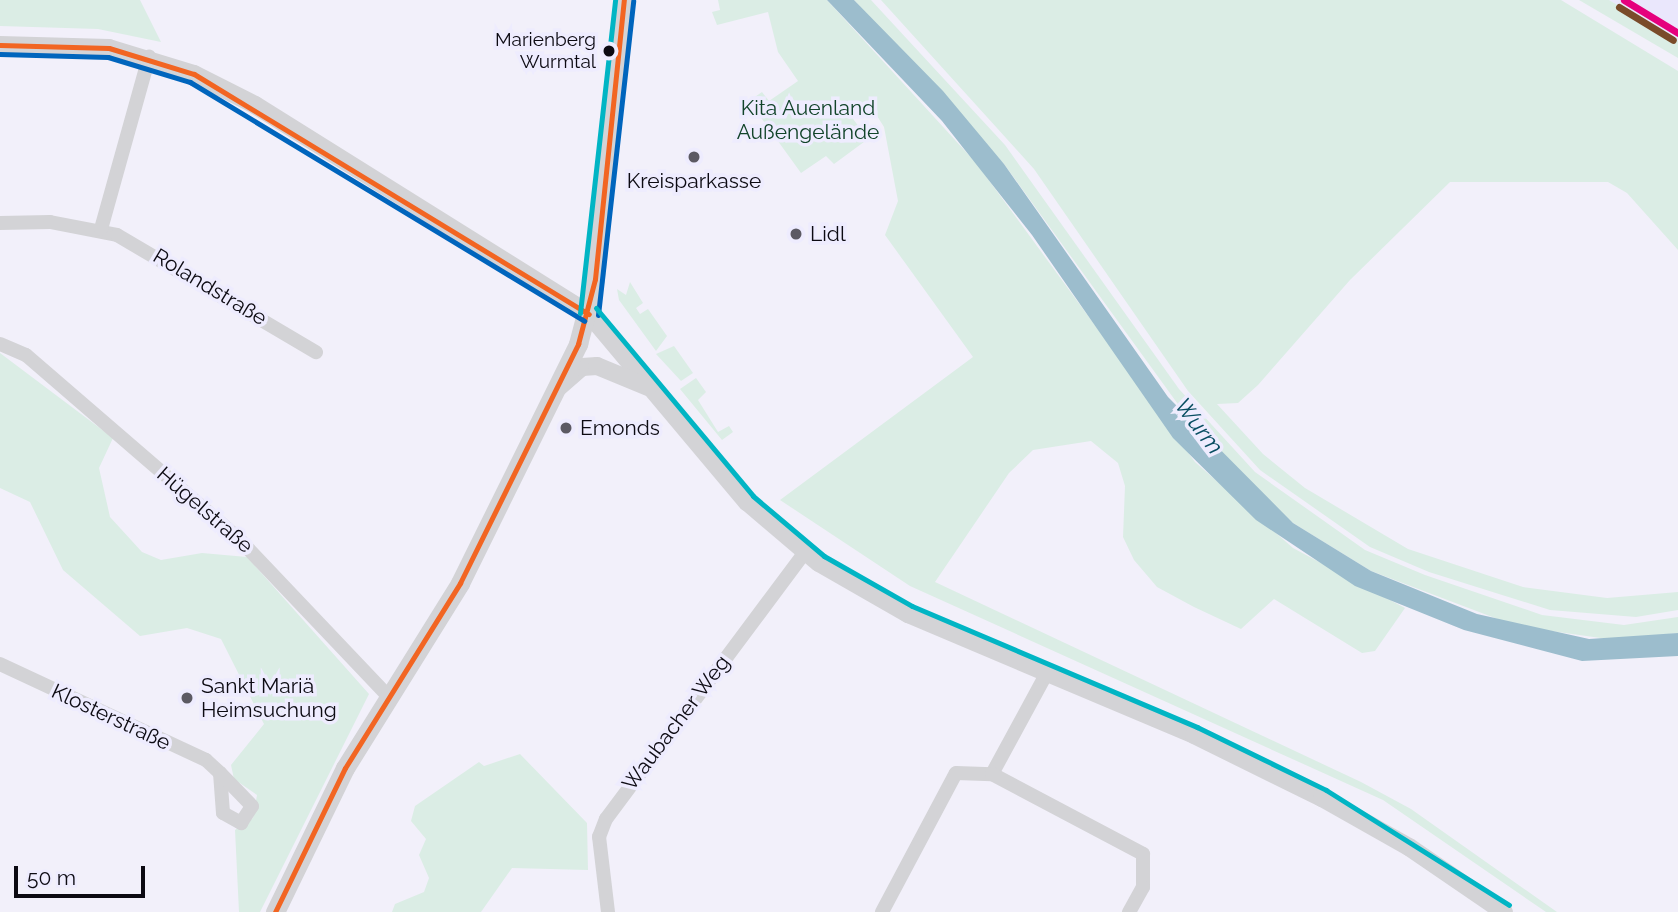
<!DOCTYPE html>
<html>
<head>
<meta charset="utf-8">
<style>
  body { margin:0 }
  #map { position:relative; width:1678px; height:912px; overflow:hidden; background:#f2f0fa; font-family:Raleway,sans-serif }
  div>[style] { position:absolute }
  .built>* { inset:0; background:#eae7fc }
  .green>* { inset:0; background:#dbede5 }
  .water>* { inset:0; background:#9cbdcd }
  .minor>* { height:14px; margin:-7px; padding:0 7px; transform-origin:7px; border-radius:7px; background:#d3d3d6 }
  .tertiary>* { height:18px; margin:-9px; padding:0 9px; transform-origin:9px; border-radius:9px; background:#d3d3d6 }
  .secondary>* { height:19px; margin:-9.5px; padding:0 9.5px; transform-origin:9.5px; border-radius:9.5px; background:#d3d3d6 }
  .bus-1>* { height:5px; margin:-2.5px; padding:0 2.5px; transform-origin:2.5px; border-radius:2.5px; background:#f26522 }
  .bus-2>* { height:5px; margin:-2.5px; padding:0 2.5px; transform-origin:2.5px; border-radius:2.5px; background:#0065bd }
  .bus-3>* { height:5px; margin:-2.5px; padding:0 2.5px; transform-origin:2.5px; border-radius:2.5px; background:#01b5c4 }
  .rail-1>* { height:7px; margin:-3.5px; padding:0 3.5px; transform-origin:3.5px; border-radius:3.5px; background:#e5007d }
  .rail-2>* { height:7px; margin:-3.5px; padding:0 3.5px; transform-origin:3.5px; border-radius:3.5px; background:#7a4b2a }
  .dots>* { width:19px; height:19px; translate:-50% -50%; box-sizing:border-box; border:4px solid #eeecfe; border-radius:50% }
  span { translate:-50% -50%; white-space:nowrap; text-align:center; line-height:1.15; -webkit-text-stroke:7px #eeecfe; paint-order:stroke }
  .bus-label { font-size:19px; color:#0c0a12 }
  .right { translate:-100% -50%; text-align:right }
  .park-label { font-size:21px; color:#12442a }
  .poi-label { font-size:21px; color:#0c0a12 }
  .left { translate:0 -50%; text-align:left }
  .street-label { font-size:21px; color:#0c0a12 }
  .water-label { font-size:23px; color:#074d61; font-style:italic }
  .scale { position:absolute; left:14px; top:866px; width:131px; height:32px; box-sizing:border-box; border:4px solid #0c0a12; border-top:0; padding-left:9px; font-size:21px; line-height:24px; white-space:nowrap; color:#0c0a12; -webkit-text-stroke:5px #eeecfe; paint-order:stroke }
</style>
</head>
<body>
<div id="map">
  <div class="built">
    <i style="clip-path:polygon(1609px 0,1678px 0,1678px 41px)"></i>
  </div>
  <div class="green">
    <i style="clip-path:polygon(0 0,140px 0,161px 42px,98px 29px,0 26px)"></i>
    <i style="clip-path:polygon(718px 0,827px 0,977px 164px,1195px 462px,1293px 548px,1405px 608px,1375px 651px,1362px 653px,1274px 599px,1241px 629px,1194px 607px,1157px 587px,1134px 560px,1123px 537px,1125px 486px,1118px 463px,1091px 441px,1033px 450px,1009px 473px,935px 582px,1361px 782px,1411px 809px,1557px 912px,1546px 912px,1383px 800px,910px 586px,780px 500px,973px 357px,885px 235px,898px 201px,884px 127px,872px 108px,839px 100px,868px 139px,834px 164px,826px 156px,801px 173px,749px 101px,762px 92px,769px 101px,798px 81px,778px 52px,768px 12px,717px 25px,712px 12px,720px 10px)"></i>
    <i style="clip-path:polygon(854px 0,871px 0,1005px 145px,1179px 389px,1255px 472px,1365px 550px,1425px 575px,1542px 615px,1624px 625px,1678px 617px,1678px 633px,1615px 640px,1516px 626px,1371px 571px,1293px 523px,1201px 436px,1004px 164px)"></i>
    <i style="clip-path:polygon(881px 0,1561px 0,1678px 71px,1678px 250px,1627px 193px,1608px 182px,1450px 182px,1350px 280px,1258px 385px,1238px 403px,1217px 404px,1263px 454px,1305px 488px,1408px 549px,1523px 587px,1607px 598px,1678px 592px,1678px 610px,1636px 617px,1550px 610px,1429px 572px,1370px 547px,1260px 470px,1188px 391px,1034px 169px)"></i>
    <i style="clip-path:polygon(1579px 0,1609px 0,1678px 41px,1678px 58px)"></i>
    <i style="clip-path:polygon(630px 282px,643px 303px,636px 308px,640px 314px,648px 309px,667px 336px,656px 351px,619px 300px,617px 289px,626px 295px)"></i>
    <i style="clip-path:polygon(674px 346px,693px 373px,681px 381px,656px 354px)"></i>
    <i style="clip-path:polygon(0 353px,113px 438px,99px 468px,110px 517px,142px 552px,161px 560px,202px 553px,247px 557px,369px 694px,260px 912px,239px 912px,235px 830px,253px 818px,257px 795px,234px 779px,231px 765px,264px 724px,221px 639px,187px 628px,140px 636px,63px 570px,30px 502px,0 488px)"></i>
    <i style="clip-path:polygon(696px 378px,706px 392px,698px 400px,718px 432px,729px 426px,733px 432px,722px 440px,680px 389px)"></i>
    <i style="clip-path:polygon(520px 754px,587px 823px,588px 870px,512px 868px,481px 912px,392px 912px,395px 904px,424px 892px,429px 878px,419px 855px,426px 839px,411px 821px,415px 806px,479px 762px,484px 766px)"></i>
  </div>
  <div class="water">
    <i style="clip-path:polygon(827px 0,854px 0,943px 91px,1004px 164px,1168px 397px,1293px 523px,1371px 571px,1477px 614px,1589px 639px,1678px 633px,1678px 656px,1582px 661px,1464px 630px,1355px 586px,1256px 520px,1173px 438px,1032px 235px,942px 121px)"></i>
  </div>
  <div class="minor">
    <i style="left:0;top:223px;width:50px;rotate:-1.1deg"></i>
    <i style="left:50px;top:222px;width:68px;rotate:11deg"></i>
    <i style="left:117px;top:235px;width:231px;rotate:30.5deg"></i>
    <i style="left:101px;top:229px;width:179px;rotate:-74.4deg"></i>
    <i style="left:0;top:344px;width:28px;rotate:23deg"></i>
    <i style="left:26px;top:355px;width:280px;rotate:40.8deg"></i>
    <i style="left:238px;top:538px;width:222px;rotate:46.5deg"></i>
    <i style="left:0;top:664px;width:227px;rotate:25deg"></i>
    <i style="left:206px;top:760px;width:19px;rotate:43deg"></i>
    <i style="left:220px;top:773px;width:40px;rotate:85.7deg"></i>
    <i style="left:223px;top:813px;width:21px;rotate:29deg"></i>
    <i style="left:241px;top:823px;width:20px;rotate:-57deg"></i>
    <i style="left:252px;top:806px;width:46px;rotate:-134.1deg"></i>
    <i style="left:992px;top:774px;width:117px;rotate:-61.5deg"></i>
    <i style="left:608px;top:912px;width:76px;rotate:-96.8deg"></i>
    <i style="left:599px;top:837px;width:19px;rotate:-69deg"></i>
    <i style="left:606px;top:819px;width:332px;rotate:-53.3deg"></i>
    <i style="left:882px;top:912px;width:157px;rotate:-62deg"></i>
    <i style="left:956px;top:773px;width:36px;rotate:2deg"></i>
    <i style="left:992px;top:774px;width:171px;rotate:27.9deg"></i>
    <i style="left:1143px;top:854px;width:33px;rotate:90deg"></i>
    <i style="left:1143px;top:887px;width:29px;rotate:119deg"></i>
  </div>
  <div class="tertiary">
    <i style="left:0;top:45px;width:109px;rotate:1.6deg"></i>
    <i style="left:109px;top:48px;width:89px;rotate:17deg"></i>
    <i style="left:194px;top:74px;width:68px;rotate:26.9deg"></i>
    <i style="left:255px;top:105px;width:394px;rotate:32deg"></i>
    <i style="left:589px;top:314px;width:246px;rotate:50deg"></i>
    <i style="left:747px;top:502px;width:94px;rotate:40.3deg"></i>
    <i style="left:819px;top:563px;width:103px;rotate:29.8deg"></i>
    <i style="left:908px;top:614px;width:311px;rotate:22.9deg"></i>
    <i style="left:1194px;top:735px;width:143px;rotate:26.2deg"></i>
    <i style="left:1322px;top:798px;width:100px;rotate:29.4deg"></i>
    <i style="left:1409px;top:847px;width:115px;rotate:34.4deg"></i>
    <i style="left:559px;top:387px;width:30px;rotate:-41deg"></i>
    <i style="left:582px;top:367px;width:15px;rotate:-4deg"></i>
    <i style="left:597px;top:366px;width:55px;rotate:22.4deg"></i>
  </div>
  <div class="secondary">
    <i style="left:275px;top:912px;width:160px;rotate:-64.1deg"></i>
    <i style="left:345px;top:768px;width:218px;rotate:-58.1deg"></i>
    <i style="left:460px;top:583px;width:267px;rotate:-63.7deg"></i>
    <i style="left:578px;top:344px;width:67px;rotate:-75.3deg"></i>
    <i style="left:595px;top:279px;width:281px;rotate:-84.1deg"></i>
  </div>
  <div class="bus-1">
    <i style="left:0;top:45px;width:109px;rotate:1.6deg"></i>
    <i style="left:109px;top:48px;width:89px;rotate:17deg"></i>
    <i style="left:194px;top:74px;width:462px;rotate:31.3deg"></i>
    <i style="left:275px;top:912px;width:160px;rotate:-64.1deg"></i>
    <i style="left:345px;top:768px;width:218px;rotate:-58.1deg"></i>
    <i style="left:460px;top:583px;width:267px;rotate:-63.7deg"></i>
    <i style="left:578px;top:344px;width:67px;rotate:-75.3deg"></i>
    <i style="left:595px;top:279px;width:281px;rotate:-84.1deg"></i>
  </div>
  <div class="bus-2">
    <i style="left:0;top:54px;width:108px;rotate:1.6deg"></i>
    <i style="left:108px;top:57px;width:86px;rotate:17deg"></i>
    <i style="left:190px;top:82px;width:461px;rotate:31.2deg"></i>
    <i style="left:598px;top:315px;width:316px;rotate:-83.6deg"></i>
  </div>
  <div class="bus-3">
    <i style="left:596px;top:308px;width:245px;rotate:50.1deg"></i>
    <i style="left:753px;top:496px;width:93px;rotate:40.2deg"></i>
    <i style="left:824px;top:556px;width:101px;rotate:29.6deg"></i>
    <i style="left:912px;top:606px;width:310px;rotate:23deg"></i>
    <i style="left:1197px;top:727px;width:144px;rotate:26deg"></i>
    <i style="left:1326px;top:790px;width:216px;rotate:32.1deg"></i>
    <i style="left:580px;top:313px;width:315px;rotate:-83.6deg"></i>
  </div>
  <div class="rail-1">
    <i style="left:1624px;top:0;width:63px;rotate:31.4deg"></i>
  </div>
  <div class="rail-2">
    <i style="left:1619px;top:7px;width:63px;rotate:31.4deg"></i>
  </div>
  <div class="dots">
    <i style="left:609px;top:51px;background:#0c0a12"></i>
    <i style="left:694px;top:157px;background:#5c5a63"></i>
    <i style="left:796px;top:234px;background:#5c5a63"></i>
    <i style="left:566px;top:428px;background:#5c5a63"></i>
    <i style="left:187px;top:698px;background:#5c5a63"></i>
  </div>
  <div class="bus-label">
    <span class="right" style="left:596px;top:51px">Marienberg<br>Wurmtal</span>
  </div>
  <div class="park-label">
    <span style="left:808px;top:120px">Kita Auenland<br>Außengelände</span>
  </div>
  <div class="poi-label">
    <span style="left:694px;top:181px">Kreisparkasse</span>
    <span class="left" style="left:810px;top:234px">Lidl</span>
    <span class="left" style="left:580px;top:428px">Emonds</span>
    <span class="left" style="left:201px;top:698px">Sankt Mariä<br>Heimsuchung</span>
  </div>
  <div class="street-label">
    <span style="left:210px;top:287px;rotate:31deg">Rolandstraße</span>
    <span style="left:205px;top:510px;rotate:41deg">Hügelstraße</span>
    <span style="left:111px;top:717px;rotate:25deg">Klosterstraße</span>
    <span style="left:676px;top:723px;rotate:-53deg">Waubacher Weg</span>
  </div>
  <div class="water-label">
    <span style="left:1199px;top:426px;rotate:53deg">Wurm</span>
  </div>
  <div class="scale">50 m</div>
</div>
</body>
</html>
